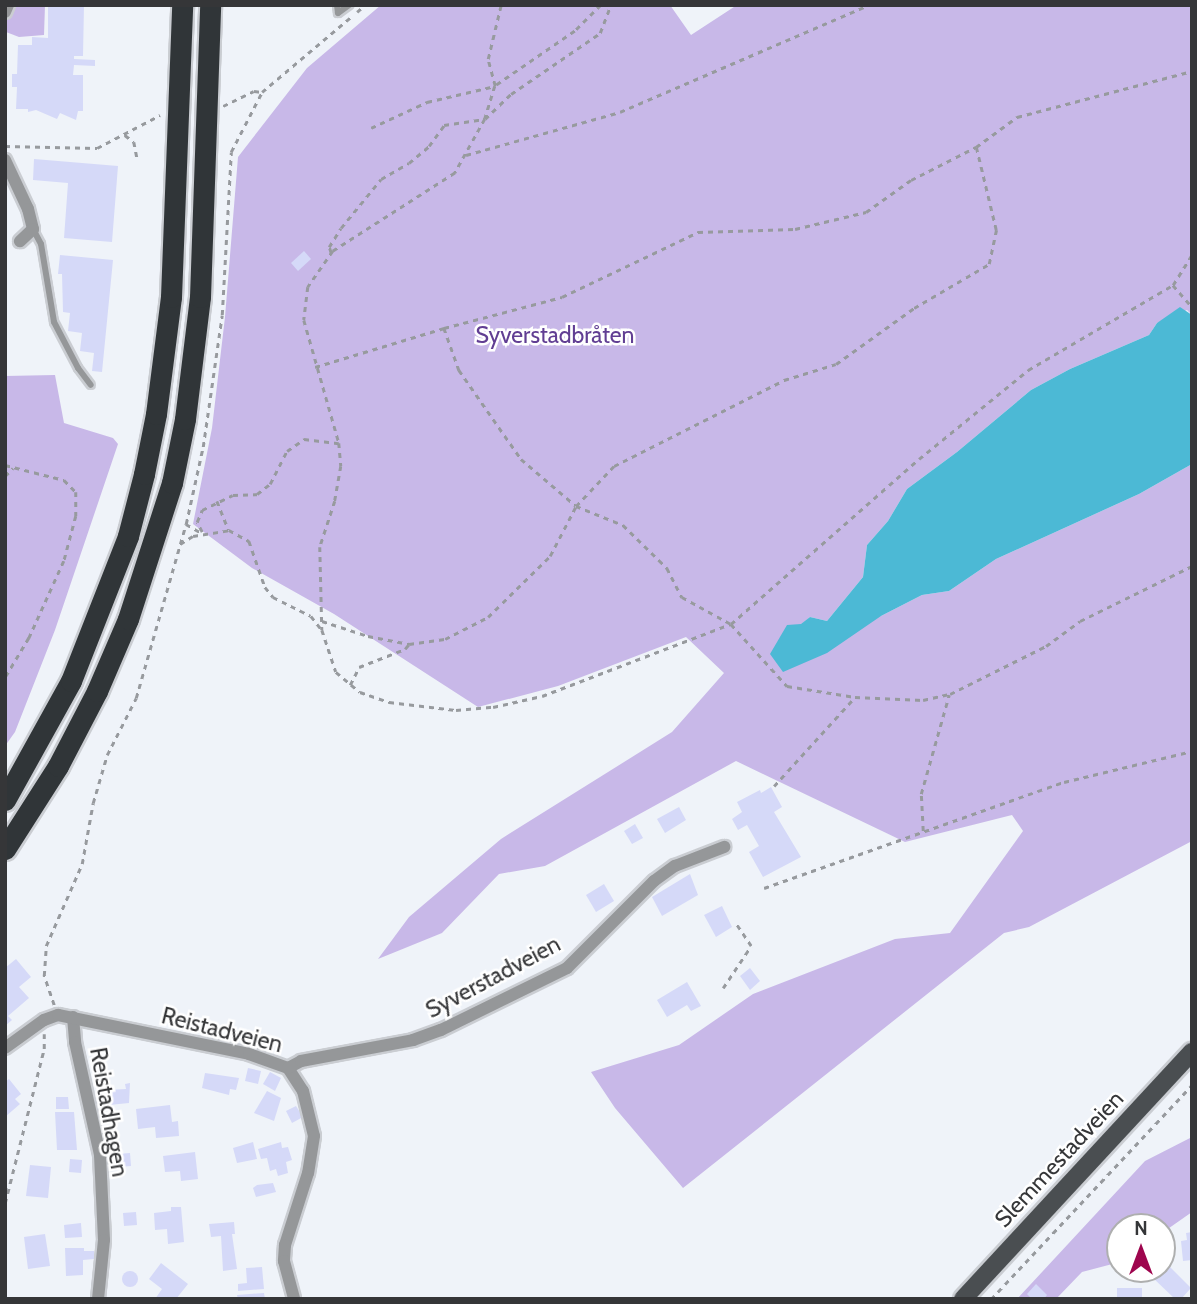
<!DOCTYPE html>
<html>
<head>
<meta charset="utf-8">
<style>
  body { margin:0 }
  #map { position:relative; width:1197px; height:1304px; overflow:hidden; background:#eff3f9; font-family:Cabin,sans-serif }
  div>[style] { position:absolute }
  .green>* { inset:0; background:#c8b8e8 }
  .water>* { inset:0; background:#4cb9d5 }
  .building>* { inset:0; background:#d5d9f8 }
  .round { border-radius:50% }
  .path>* { height:2.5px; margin-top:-1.25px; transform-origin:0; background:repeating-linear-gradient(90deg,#979a9e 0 5px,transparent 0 10px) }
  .roads { filter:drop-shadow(2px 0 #cacdd2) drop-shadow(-2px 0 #cacdd2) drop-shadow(0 2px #cacdd2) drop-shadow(0 -2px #cacdd2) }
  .lane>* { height:6px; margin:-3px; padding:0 3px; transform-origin:3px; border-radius:3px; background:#959799 }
  .street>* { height:12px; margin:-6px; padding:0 6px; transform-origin:6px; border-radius:6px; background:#959799 }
  .primary>* { height:18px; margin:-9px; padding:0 9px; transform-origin:9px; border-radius:9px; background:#4a4e51 }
  .highway>* { height:21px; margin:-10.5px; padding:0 10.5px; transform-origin:10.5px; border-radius:10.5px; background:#303538 }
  span { translate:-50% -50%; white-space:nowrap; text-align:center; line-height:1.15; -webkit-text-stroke:5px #fff; paint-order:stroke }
  .park-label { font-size:23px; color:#613e93 }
  .street-label { font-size:23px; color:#353638 }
  .frame { position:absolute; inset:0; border:7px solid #353638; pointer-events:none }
  .north { position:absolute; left:1106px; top:1213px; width:70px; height:70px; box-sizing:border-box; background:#fff; border:2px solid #aeafaf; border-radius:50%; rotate:0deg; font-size:19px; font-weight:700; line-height:28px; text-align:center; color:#353638 }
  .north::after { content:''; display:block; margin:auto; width:24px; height:32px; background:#9e054e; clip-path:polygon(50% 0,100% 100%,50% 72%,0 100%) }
</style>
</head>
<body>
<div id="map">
  <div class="green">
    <i style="clip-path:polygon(13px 5px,45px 5px,44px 35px,19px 37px,6px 32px,5px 25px)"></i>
    <i style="clip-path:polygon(381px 5px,670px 5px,691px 35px,737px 5px,1192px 5px,1192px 315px,1187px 310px,1157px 323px,1149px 335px,1070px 369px,1031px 390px,957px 452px,907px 489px,888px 521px,867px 545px,863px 577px,827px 621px,810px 617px,802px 624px,787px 625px,881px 616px,922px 595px,949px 591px,996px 559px,1139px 494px,1192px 464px,1192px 841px,1029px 927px,1004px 933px,683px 1188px,615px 1108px,591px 1072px,679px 1045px,753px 994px,895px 939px,950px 933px,1023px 831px,1012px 815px,905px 842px,736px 761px,545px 866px,499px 874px,442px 933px,378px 959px,409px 917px,501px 839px,672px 732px,724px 673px,686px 637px,558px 686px,478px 707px,334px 614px,252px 568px,193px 524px,212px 428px,225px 317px,238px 157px,307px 68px)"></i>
    <i style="clip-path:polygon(55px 375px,64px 423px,113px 438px,118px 444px,55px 630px,15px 732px,5px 746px,5px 376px)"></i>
    <i style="clip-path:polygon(1192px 1137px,1192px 1212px,1162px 1233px,1162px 1227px,1120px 1227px,1120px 1262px,1082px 1272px,1056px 1299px,1017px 1299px,1145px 1161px)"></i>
  </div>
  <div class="water">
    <i style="clip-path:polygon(1180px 307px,1192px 315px,1192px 464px,1139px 494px,996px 559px,949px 591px,922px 595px,881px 616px,827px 653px,783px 672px,770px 654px,787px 625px,801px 624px,810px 617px,827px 621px,863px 577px,867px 545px,888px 521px,907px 489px,957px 452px,1031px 390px,1070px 369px,1149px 335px,1157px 323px)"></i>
  </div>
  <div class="building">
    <i style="clip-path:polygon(48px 5px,84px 5px,83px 56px,74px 56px,74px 59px,95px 60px,95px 66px,74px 65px,73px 75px,83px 75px,83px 111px,78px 111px,76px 120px,60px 113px,57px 119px,36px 110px,28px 112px,28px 109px,16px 109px,17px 87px,12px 87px,12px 74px,17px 74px,18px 45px,32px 45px,32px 37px,48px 38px)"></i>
    <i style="clip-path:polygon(34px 159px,118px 166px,112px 242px,64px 238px,68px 183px,33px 180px)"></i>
    <i style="clip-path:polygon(304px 251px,311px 259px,298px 271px,291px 263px)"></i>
    <i style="clip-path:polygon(60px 255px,113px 260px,102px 372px,92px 371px,94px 353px,80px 351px,82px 333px,68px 331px,70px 313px,63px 312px,62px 274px,58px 274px)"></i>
    <i style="clip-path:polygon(771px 787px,782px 807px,774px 812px,801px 857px,763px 877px,749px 852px,759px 846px,747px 825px,738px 830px,732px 819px,742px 812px,737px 802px,760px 790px,761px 793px)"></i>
    <i style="clip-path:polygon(679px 807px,686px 820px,665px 833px,657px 819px)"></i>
    <i style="clip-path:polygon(635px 824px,643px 838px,632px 844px,624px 831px)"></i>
    <i style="clip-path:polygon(690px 874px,698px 895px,662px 916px,652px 897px)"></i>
    <i style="clip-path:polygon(604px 884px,614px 901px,596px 912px,586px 895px)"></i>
    <i style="clip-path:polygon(722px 906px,732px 927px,716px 937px,704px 915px)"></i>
    <i style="clip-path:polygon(16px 959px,31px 977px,19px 987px,29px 998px,8px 1016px,12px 1020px,5px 1026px,5px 968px)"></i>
    <i style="clip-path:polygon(750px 968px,760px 981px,750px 990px,740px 976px)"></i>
    <i style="clip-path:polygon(687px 982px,701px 1006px,691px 1011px,687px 1005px,667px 1017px,657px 1000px)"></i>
    <i style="clip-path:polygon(248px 1068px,261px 1071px,258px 1084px,245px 1081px)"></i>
    <i style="clip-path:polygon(270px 1072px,281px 1078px,275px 1091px,263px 1084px)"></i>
    <i style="clip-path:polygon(205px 1073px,239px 1078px,236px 1090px,230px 1089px,229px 1095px,202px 1088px)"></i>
    <i style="clip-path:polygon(9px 1079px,21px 1094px,15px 1099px,20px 1104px,5px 1117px,5px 1082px)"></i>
    <i style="clip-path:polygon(130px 1083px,129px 1103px,109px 1105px,108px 1090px,126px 1089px,125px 1084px)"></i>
    <i style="clip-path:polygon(267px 1091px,281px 1098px,274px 1121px,254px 1113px)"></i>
    <i style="clip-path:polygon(56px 1097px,68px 1097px,69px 1109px,56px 1109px)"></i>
    <i style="clip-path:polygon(170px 1105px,172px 1122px,178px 1121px,179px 1136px,156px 1138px,155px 1127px,138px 1129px,136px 1109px)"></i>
    <i style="clip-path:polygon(296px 1106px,303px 1117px,292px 1123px,286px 1111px)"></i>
    <i style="clip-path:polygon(55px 1112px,74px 1112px,77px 1150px,57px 1150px)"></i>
    <i style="clip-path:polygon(253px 1142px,257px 1159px,237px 1163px,233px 1148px)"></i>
    <i style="clip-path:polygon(281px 1142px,282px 1148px,288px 1147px,292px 1160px,286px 1162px,288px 1173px,278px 1176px,276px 1169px,270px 1171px,267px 1158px,261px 1159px,258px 1149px)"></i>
    <i style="clip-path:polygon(195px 1152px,198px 1179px,181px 1181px,180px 1171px,165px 1172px,163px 1156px)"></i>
    <i style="clip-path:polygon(130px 1153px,131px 1166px,119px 1167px,117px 1154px)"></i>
    <i style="clip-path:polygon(70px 1159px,82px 1160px,81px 1173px,69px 1172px)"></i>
    <i style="clip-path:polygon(30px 1165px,51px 1167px,48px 1198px,26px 1196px)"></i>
    <i style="clip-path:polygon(273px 1183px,276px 1192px,256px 1197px,253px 1188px,257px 1185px)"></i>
    <i style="clip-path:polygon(171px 1207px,181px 1207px,184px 1242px,168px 1244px,167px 1229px,155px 1230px,154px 1213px,171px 1211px)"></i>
    <i style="clip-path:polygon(136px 1212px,137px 1225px,124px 1226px,123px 1213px)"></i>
    <i style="clip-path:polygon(234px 1222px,235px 1234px,232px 1234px,237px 1269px,223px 1271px,221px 1236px,211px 1237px,209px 1224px)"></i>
    <i style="clip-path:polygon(81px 1223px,82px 1237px,65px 1238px,64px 1225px)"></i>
    <i style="clip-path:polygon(1192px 1232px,1192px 1260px,1183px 1261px,1181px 1241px,1187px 1240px,1186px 1233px)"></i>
    <i style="clip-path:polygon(45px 1234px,50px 1266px,28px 1269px,24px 1237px)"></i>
    <i style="clip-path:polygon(65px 1248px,84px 1248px,84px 1251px,94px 1251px,94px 1259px,83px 1260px,83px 1275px,66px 1276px)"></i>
    <i style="clip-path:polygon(161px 1263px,188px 1284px,176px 1299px,155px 1299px,162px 1289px,149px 1279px)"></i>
    <i style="clip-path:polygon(1166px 1263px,1191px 1288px,1181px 1299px,1175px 1299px,1152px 1277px)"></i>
    <i style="clip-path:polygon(262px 1267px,264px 1289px,238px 1291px,238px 1284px,247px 1283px,246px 1268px)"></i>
    <i class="round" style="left:122px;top:1271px;width:16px;height:16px"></i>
    <i style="clip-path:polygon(1036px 1284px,1047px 1295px,1044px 1299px,1032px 1299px,1027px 1294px)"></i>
    <i style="clip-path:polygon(1117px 1288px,1142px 1288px,1142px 1298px,1117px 1299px)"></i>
    <i style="clip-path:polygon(264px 1293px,265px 1299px,238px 1299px,237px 1295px)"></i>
  </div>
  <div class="path">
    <i style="left:601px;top:5px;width:37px;rotate:135deg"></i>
    <i style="left:575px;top:31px;width:97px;rotate:145.5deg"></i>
    <i style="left:495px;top:86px;width:34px;rotate:107deg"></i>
    <i style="left:485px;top:119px;width:62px;rotate:119.1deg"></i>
    <i style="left:455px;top:173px;width:145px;rotate:147.4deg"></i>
    <i style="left:333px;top:251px;width:44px;rotate:124.8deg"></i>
    <i style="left:308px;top:287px;width:33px;rotate:97deg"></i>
    <i style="left:304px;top:320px;width:128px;rotate:74.1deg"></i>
    <i style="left:339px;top:443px;width:23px;rotate:85deg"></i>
    <i style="left:341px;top:466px;width:36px;rotate:100deg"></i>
    <i style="left:335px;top:501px;width:48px;rotate:108.1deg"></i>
    <i style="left:320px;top:547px;width:83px;rotate:88.6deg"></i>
    <i style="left:322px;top:630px;width:44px;rotate:71.6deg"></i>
    <i style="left:336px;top:672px;width:31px;rotate:40deg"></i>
    <i style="left:360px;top:692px;width:31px;rotate:19deg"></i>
    <i style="left:389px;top:702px;width:67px;rotate:6.8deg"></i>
    <i style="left:456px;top:710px;width:37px;rotate:-5deg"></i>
    <i style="left:493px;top:707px;width:50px;rotate:-12.7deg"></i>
    <i style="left:542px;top:696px;width:202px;rotate:-20.9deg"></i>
    <i style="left:731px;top:624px;width:250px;rotate:-41.3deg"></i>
    <i style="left:919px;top:459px;width:141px;rotate:-39.2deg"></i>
    <i style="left:1028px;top:370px;width:168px;rotate:-30.4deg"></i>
    <i style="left:1173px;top:285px;width:36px;rotate:-58deg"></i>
    <i style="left:357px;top:12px;width:11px;rotate:-41deg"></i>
    <i style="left:223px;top:106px;width:34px;rotate:-26deg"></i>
    <i style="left:254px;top:91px;width:8px;rotate:7deg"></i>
    <i style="left:371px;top:128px;width:62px;rotate:-24.9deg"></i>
    <i style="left:427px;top:102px;width:70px;rotate:-13.2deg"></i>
    <i style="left:495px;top:86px;width:28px;rotate:-105deg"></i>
    <i style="left:488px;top:59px;width:56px;rotate:-76.5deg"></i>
    <i style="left:125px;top:135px;width:11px;rotate:38deg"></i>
    <i style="left:134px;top:142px;width:16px;rotate:79deg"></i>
    <i style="left:5px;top:146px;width:92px;rotate:1.2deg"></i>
    <i style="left:97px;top:148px;width:71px;rotate:-27.6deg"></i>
    <i style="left:466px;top:155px;width:160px;rotate:-15.6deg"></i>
    <i style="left:620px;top:112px;width:271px;rotate:-23.3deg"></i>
    <i style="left:331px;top:253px;width:6px;rotate:-108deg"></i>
    <i style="left:329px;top:247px;width:22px;rotate:-58deg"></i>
    <i style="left:341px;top:228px;width:63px;rotate:-50.8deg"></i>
    <i style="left:381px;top:179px;width:32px;rotate:-30deg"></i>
    <i style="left:409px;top:163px;width:26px;rotate:-40deg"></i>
    <i style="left:429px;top:146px;width:26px;rotate:-54deg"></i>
    <i style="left:444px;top:125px;width:41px;rotate:-8.3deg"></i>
    <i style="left:485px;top:119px;width:36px;rotate:-44deg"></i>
    <i style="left:511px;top:94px;width:108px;rotate:-34.4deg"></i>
    <i style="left:600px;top:33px;width:30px;rotate:-69deg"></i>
    <i style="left:1173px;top:285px;width:29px;rotate:49deg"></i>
    <i style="left:444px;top:328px;width:45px;rotate:70.3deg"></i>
    <i style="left:459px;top:370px;width:108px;rotate:55.1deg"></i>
    <i style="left:521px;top:459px;width:72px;rotate:40.5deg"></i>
    <i style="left:576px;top:506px;width:55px;rotate:-46.5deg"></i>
    <i style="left:614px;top:466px;width:191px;rotate:-26.8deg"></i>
    <i style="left:784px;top:380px;width:54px;rotate:-17.1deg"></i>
    <i style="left:836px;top:364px;width:96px;rotate:-35.7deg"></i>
    <i style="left:914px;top:308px;width:87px;rotate:-30.4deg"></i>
    <i style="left:989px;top:264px;width:35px;rotate:-78deg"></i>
    <i style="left:996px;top:230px;width:85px;rotate:-103.5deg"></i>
    <i style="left:315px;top:367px;width:135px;rotate:-16.8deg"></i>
    <i style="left:444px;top:328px;width:122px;rotate:-14.7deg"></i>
    <i style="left:562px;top:297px;width:151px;rotate:-25.5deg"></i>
    <i style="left:698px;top:232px;width:97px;rotate:-1.8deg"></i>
    <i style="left:795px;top:229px;width:73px;rotate:-13.5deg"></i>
    <i style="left:866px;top:212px;width:55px;rotate:-35.4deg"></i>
    <i style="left:911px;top:180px;width:73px;rotate:-26.9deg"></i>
    <i style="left:976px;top:147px;width:51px;rotate:-36.2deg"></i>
    <i style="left:1017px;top:117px;width:181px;rotate:-14.7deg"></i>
    <i style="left:5px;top:465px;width:61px;rotate:14.3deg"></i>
    <i style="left:64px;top:480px;width:17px;rotate:45deg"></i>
    <i style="left:76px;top:492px;width:24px;rotate:90deg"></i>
    <i style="left:76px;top:516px;width:47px;rotate:104.9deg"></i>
    <i style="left:64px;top:561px;width:85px;rotate:114.4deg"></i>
    <i style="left:29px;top:638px;width:47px;rotate:121deg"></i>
    <i style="left:5px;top:476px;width:11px;rotate:-45deg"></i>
    <i style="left:217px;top:501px;width:31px;rotate:68deg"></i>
    <i style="left:186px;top:524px;width:20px;rotate:30deg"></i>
    <i style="left:202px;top:532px;width:11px;rotate:-117deg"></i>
    <i style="left:197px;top:522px;width:13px;rotate:-67deg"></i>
    <i style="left:202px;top:510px;width:34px;rotate:-26deg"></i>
    <i style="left:233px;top:495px;width:24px;rotate:-2deg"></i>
    <i style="left:257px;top:494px;width:16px;rotate:-38deg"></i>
    <i style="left:270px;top:484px;width:37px;rotate:-63deg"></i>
    <i style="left:287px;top:451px;width:21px;rotate:-35deg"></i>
    <i style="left:304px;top:439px;width:35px;rotate:7deg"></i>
    <i style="left:180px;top:544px;width:15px;rotate:-32deg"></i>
    <i style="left:193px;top:536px;width:36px;rotate:-9deg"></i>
    <i style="left:229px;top:530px;width:23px;rotate:29deg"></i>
    <i style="left:249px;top:541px;width:49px;rotate:70.8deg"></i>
    <i style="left:265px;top:587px;width:13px;rotate:51deg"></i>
    <i style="left:273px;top:597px;width:42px;rotate:26.6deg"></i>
    <i style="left:311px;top:616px;width:18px;rotate:52deg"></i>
    <i style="left:322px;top:621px;width:48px;rotate:18.1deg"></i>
    <i style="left:368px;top:636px;width:42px;rotate:11deg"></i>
    <i style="left:409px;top:644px;width:36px;rotate:-8deg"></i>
    <i style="left:445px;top:639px;width:48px;rotate:-27.1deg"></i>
    <i style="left:488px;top:617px;width:87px;rotate:-44.5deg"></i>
    <i style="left:550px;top:556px;width:56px;rotate:-62.5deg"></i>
    <i style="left:576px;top:506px;width:51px;rotate:22deg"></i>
    <i style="left:623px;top:525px;width:62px;rotate:44.3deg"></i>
    <i style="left:667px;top:568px;width:33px;rotate:63deg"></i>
    <i style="left:682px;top:597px;width:56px;rotate:28.9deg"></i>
    <i style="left:731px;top:624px;width:84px;rotate:47.9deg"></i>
    <i style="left:787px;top:686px;width:69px;rotate:9.2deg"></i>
    <i style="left:855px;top:697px;width:68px;rotate:2.5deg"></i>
    <i style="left:923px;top:700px;width:28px;rotate:-13deg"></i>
    <i style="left:950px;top:694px;width:107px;rotate:-26.6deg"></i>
    <i style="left:1046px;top:646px;width:42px;rotate:-36.3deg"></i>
    <i style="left:1080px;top:621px;width:125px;rotate:-26.2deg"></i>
    <i style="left:350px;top:685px;width:20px;rotate:-63deg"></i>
    <i style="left:359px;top:667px;width:49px;rotate:-21.4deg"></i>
    <i style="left:405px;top:649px;width:6px;rotate:-51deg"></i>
    <i style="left:774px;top:786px;width:119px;rotate:-47.7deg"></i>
    <i style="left:923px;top:831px;width:37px;rotate:-93deg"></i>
    <i style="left:921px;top:794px;width:103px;rotate:-74.2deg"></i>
    <i style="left:764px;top:888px;width:318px;rotate:-19.5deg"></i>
    <i style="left:1064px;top:782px;width:132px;rotate:-13.6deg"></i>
    <i style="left:723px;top:988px;width:50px;rotate:-56.3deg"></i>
    <i style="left:751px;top:946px;width:27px;rotate:-124deg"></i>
    <i style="left:54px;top:1005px;width:31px;rotate:-109deg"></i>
    <i style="left:44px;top:976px;width:30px;rotate:-86deg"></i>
    <i style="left:46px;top:946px;width:90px;rotate:-66.3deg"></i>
    <i style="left:82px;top:864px;width:62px;rotate:-79.8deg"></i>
    <i style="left:93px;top:803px;width:50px;rotate:-73.7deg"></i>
    <i style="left:107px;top:755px;width:64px;rotate:-63deg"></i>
    <i style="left:136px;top:698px;width:181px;rotate:-74deg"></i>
    <i style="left:186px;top:524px;width:79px;rotate:-77.6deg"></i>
    <i style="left:203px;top:447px;width:133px;rotate:-81.8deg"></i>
    <i style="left:222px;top:315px;width:163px;rotate:-86.8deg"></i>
    <i style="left:231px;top:152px;width:68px;rotate:-62.7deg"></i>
    <i style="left:262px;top:92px;width:118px;rotate:-40.2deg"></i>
    <i style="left:5px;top:1203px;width:159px;rotate:-75.8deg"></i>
    <i style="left:44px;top:1049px;width:15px;rotate:-90deg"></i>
    <i style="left:991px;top:1299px;width:294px;rotate:-46.8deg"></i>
  </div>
  <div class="roads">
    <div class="lane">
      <i style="left:337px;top:5px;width:8px;rotate:83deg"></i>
      <i style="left:338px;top:13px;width:14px;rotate:-36deg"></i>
      <i style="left:33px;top:229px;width:17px;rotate:62deg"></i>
      <i style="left:41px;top:244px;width:79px;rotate:80.5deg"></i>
      <i style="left:54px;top:322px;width:52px;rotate:62.4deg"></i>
      <i style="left:78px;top:368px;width:21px;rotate:53deg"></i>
    </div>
    <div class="street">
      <i style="left:5px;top:12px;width:8px;rotate:-67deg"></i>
      <i style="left:5px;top:160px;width:54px;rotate:64.9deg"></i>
      <i style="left:28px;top:209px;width:21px;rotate:76deg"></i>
      <i style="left:33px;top:229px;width:18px;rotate:137deg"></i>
      <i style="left:73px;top:1017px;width:25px;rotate:85deg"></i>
      <i style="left:75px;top:1042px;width:116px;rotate:77.5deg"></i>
      <i style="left:100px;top:1155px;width:85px;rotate:87.3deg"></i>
      <i style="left:104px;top:1240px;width:59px;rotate:95.8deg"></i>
      <i style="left:5px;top:1048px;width:48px;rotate:-35.7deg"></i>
      <i style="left:44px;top:1020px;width:15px;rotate:-20deg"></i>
      <i style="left:58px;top:1015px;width:195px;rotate:11.5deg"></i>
      <i style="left:249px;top:1054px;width:41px;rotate:19.7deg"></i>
      <i style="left:288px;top:1068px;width:27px;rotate:57deg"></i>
      <i style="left:303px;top:1091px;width:46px;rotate:76.3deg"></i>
      <i style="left:314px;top:1136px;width:37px;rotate:99deg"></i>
      <i style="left:308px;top:1173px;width:76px;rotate:107.7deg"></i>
      <i style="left:285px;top:1245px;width:16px;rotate:94deg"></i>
      <i style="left:284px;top:1261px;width:39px;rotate:75deg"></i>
      <i style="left:288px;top:1068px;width:15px;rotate:-28deg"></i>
      <i style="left:301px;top:1061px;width:114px;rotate:-10.6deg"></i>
      <i style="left:413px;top:1040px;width:30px;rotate:-20deg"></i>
      <i style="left:441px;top:1030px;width:140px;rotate:-26.2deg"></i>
      <i style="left:567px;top:968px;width:123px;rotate:-45deg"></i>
      <i style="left:654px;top:881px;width:26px;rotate:-36deg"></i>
      <i style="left:675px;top:866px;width:53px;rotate:-21.2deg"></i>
    </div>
    <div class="primary">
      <i style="left:963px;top:1299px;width:337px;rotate:-47.2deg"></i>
    </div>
    <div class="highway">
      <i style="left:5px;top:800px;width:136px;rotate:-61deg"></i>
      <i style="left:71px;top:681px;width:156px;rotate:-68.5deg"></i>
      <i style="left:128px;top:536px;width:64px;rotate:-75.5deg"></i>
      <i style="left:144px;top:474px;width:61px;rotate:-78.7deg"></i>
      <i style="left:156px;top:414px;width:118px;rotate:-82.7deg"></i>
      <i style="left:171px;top:297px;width:292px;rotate:-87.8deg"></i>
      <i style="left:5px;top:849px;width:98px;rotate:-57.4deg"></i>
      <i style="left:58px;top:766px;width:85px;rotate:-62.5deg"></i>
      <i style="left:97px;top:691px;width:78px;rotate:-66.7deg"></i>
      <i style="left:128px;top:619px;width:143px;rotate:-72.1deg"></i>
      <i style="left:172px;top:483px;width:65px;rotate:-78.5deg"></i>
      <i style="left:185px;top:419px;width:123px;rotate:-83deg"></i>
      <i style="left:200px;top:297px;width:292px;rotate:-88deg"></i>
    </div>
  </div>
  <div class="park-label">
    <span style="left:555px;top:335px">Syverstadbråten</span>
  </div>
  <div class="street-label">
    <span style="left:493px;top:977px;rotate:-28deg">Syverstadveien</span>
    <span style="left:222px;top:1030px;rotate:14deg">Reistadveien</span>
    <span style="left:109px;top:1112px;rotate:80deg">Reistadhagen</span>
    <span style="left:1059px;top:1159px;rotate:-47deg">Slemmestadveien</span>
  </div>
  <div class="frame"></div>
  <div class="north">N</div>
</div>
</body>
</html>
